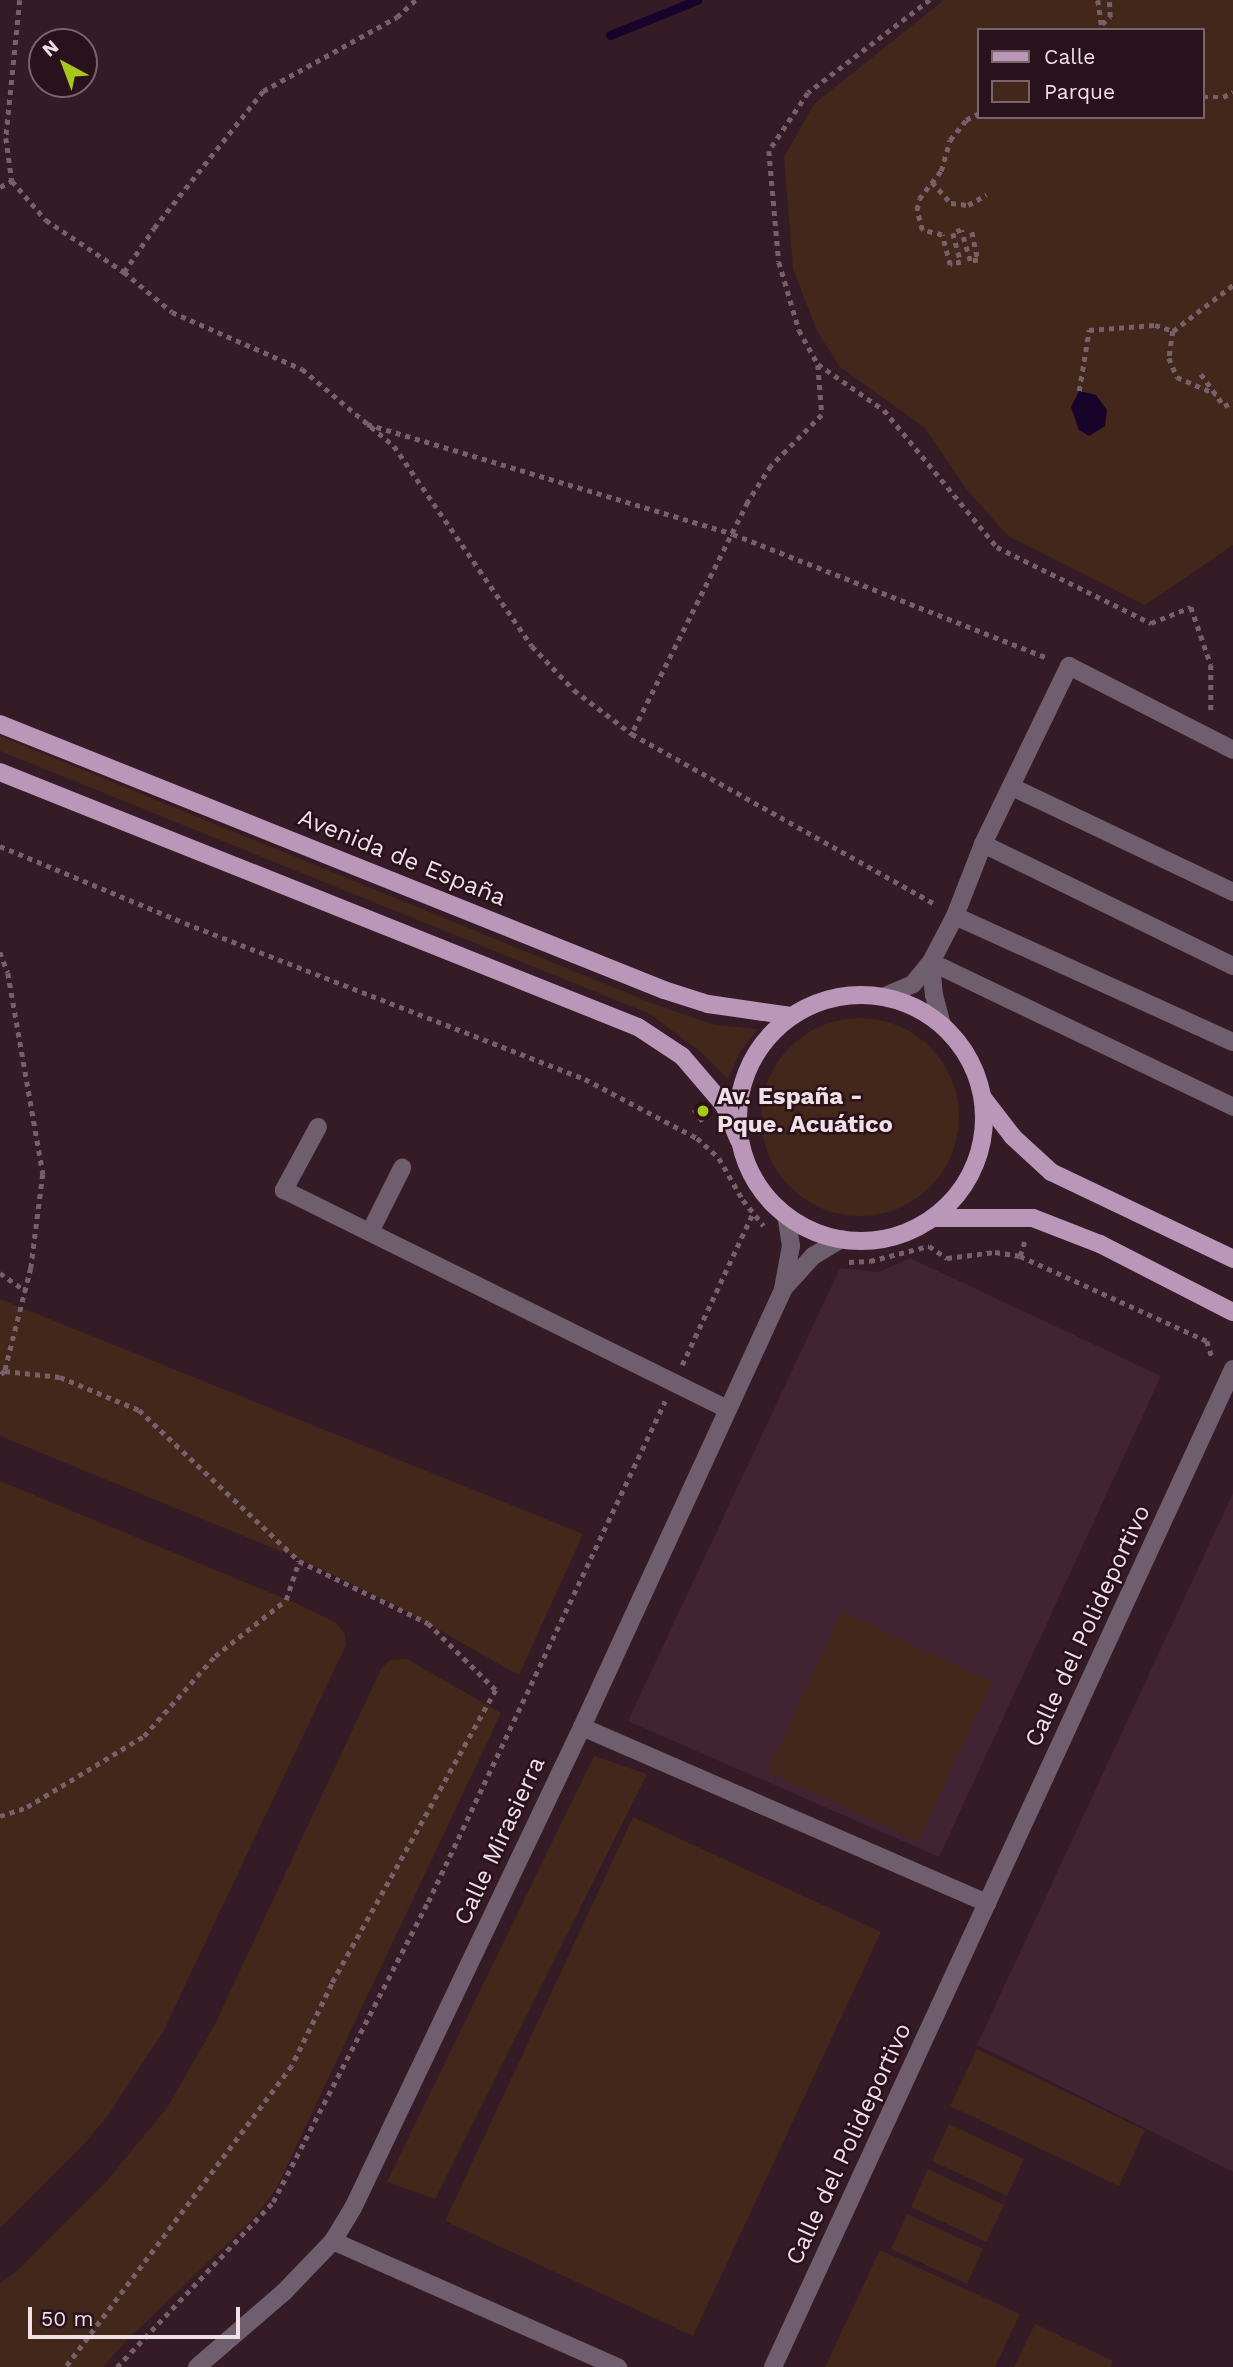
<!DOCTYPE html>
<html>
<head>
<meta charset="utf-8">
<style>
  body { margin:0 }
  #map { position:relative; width:1233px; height:2367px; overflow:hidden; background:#341b26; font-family:"Work Sans",sans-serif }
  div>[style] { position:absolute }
  .built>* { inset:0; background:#422331 }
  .green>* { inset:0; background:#43271a }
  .round { border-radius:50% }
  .water>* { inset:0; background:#16042a }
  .stream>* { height:9px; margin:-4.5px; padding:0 4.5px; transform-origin:4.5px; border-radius:4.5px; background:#16042a }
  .path>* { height:4.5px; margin-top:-2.25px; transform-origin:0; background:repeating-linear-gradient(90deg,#77606a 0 5px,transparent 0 10px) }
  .minor>* { height:18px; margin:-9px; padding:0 9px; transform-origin:9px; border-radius:9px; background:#6f5e6e }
  .major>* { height:18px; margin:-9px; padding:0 9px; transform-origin:9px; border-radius:9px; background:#ba97b8 }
  .major>.ring { margin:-9px; padding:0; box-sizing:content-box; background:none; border:18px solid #ba97b8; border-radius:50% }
  .dots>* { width:19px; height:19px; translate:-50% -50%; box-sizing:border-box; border:4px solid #29121c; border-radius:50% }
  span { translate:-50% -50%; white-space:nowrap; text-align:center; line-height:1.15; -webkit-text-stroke:5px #29121c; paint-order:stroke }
  .street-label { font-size:24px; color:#f1dfe6 }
  .poi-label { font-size:24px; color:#f1dfe6; font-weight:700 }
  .left { translate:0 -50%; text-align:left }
  .legend { position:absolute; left:977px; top:28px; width:228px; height:91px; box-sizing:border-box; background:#29121c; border:2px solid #79646d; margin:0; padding:9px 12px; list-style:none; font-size:21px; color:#f1dfe6 }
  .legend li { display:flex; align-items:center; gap:14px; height:35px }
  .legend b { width:35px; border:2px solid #79646d }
  .north { position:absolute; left:28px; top:28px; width:70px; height:70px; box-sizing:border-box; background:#29121c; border:2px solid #79646d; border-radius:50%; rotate:319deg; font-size:19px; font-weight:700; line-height:28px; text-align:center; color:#f1dfe6 }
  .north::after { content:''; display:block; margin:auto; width:24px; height:32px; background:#a9c71a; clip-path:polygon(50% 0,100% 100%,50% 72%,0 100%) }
  .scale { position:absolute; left:28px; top:2307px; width:212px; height:32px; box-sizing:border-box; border:4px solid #f1dfe6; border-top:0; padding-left:9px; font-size:21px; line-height:24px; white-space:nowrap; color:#f1dfe6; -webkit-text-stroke:5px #29121c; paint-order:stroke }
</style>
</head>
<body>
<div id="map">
  <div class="built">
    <i style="clip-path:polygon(910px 1258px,1161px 1376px,939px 1857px,628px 1721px,840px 1268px,879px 1272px)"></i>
    <i style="clip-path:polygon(1233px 1493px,1233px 2172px,977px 2045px)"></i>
  </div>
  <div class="green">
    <i style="clip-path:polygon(evenodd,944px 0,1233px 0,1233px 545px,1145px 605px,1008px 536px,967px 490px,925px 428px,840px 367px,817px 331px,793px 269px,784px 157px,814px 104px,944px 0,979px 30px,1203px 30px,1203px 117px,979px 117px,979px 30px)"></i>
    <i style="clip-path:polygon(0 736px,654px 1004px,715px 1025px,757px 1029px,740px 1052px,728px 1079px,702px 1053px,650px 1014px,0 751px)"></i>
    <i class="round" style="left:761px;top:1018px;width:198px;height:198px"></i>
    <i style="clip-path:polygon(0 1299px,583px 1534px,519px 1675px,389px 1602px,302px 1560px,0 1436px)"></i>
    <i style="clip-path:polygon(0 1481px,293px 1602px,337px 1623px,345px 1635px,346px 1645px,163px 2032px,109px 2114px,85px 2143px,0 2228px)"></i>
    <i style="clip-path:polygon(842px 1612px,992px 1682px,918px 1841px,767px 1772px)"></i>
    <i style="clip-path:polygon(407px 1659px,501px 1713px,276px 2189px,255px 2217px,126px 2341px,103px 2367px,0 2367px,0 2283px,17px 2271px,105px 2183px,167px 2108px,215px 2024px,381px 1669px,390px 1660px)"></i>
    <i style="clip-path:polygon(594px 1756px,647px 1774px,435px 2199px,387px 2182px)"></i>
    <i style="clip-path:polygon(633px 1817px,881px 1932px,693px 2336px,445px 2221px)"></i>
    <i style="clip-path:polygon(977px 2049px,1145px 2130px,1119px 2186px,950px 2106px)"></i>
    <i style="clip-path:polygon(949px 2124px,1024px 2159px,1007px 2196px,932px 2161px)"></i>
    <i style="clip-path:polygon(928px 2169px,1004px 2205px,986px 2242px,911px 2207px)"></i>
    <i style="clip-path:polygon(907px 2214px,983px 2249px,967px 2284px,891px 2249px)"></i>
    <i style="clip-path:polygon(880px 2250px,1020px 2314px,995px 2367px,825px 2367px)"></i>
    <i style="clip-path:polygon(1035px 2324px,1113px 2361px,1111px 2367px,1014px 2367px)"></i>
  </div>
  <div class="water">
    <i style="clip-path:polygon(1079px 391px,1096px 395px,1107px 410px,1105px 426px,1089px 436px,1079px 430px,1071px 407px)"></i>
  </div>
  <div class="stream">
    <i style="left:610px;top:35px;width:94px;rotate:-21.9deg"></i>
  </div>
  <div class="path">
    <i style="left:20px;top:0;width:139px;rotate:95.8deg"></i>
    <i style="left:6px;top:138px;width:43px;rotate:82.1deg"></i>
    <i style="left:12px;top:181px;width:52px;rotate:48.9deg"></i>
    <i style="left:46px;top:220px;width:94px;rotate:33.7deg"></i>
    <i style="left:124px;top:272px;width:53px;rotate:-55.7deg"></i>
    <i style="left:154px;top:228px;width:175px;rotate:-51.5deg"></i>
    <i style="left:263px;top:91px;width:153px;rotate:-28.9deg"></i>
    <i style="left:397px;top:17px;width:25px;rotate:-43deg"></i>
    <i style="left:930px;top:0;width:153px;rotate:142.7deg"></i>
    <i style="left:808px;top:93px;width:70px;rotate:123.9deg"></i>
    <i style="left:769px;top:151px;width:111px;rotate:84.9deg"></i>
    <i style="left:779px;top:262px;width:71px;rotate:73.6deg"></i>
    <i style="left:799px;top:330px;width:39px;rotate:61deg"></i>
    <i style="left:818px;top:364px;width:80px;rotate:34.9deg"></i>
    <i style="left:884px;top:410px;width:178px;rotate:50.5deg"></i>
    <i style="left:997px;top:547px;width:172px;rotate:26.3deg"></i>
    <i style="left:1151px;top:623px;width:43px;rotate:-21.8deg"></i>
    <i style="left:1191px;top:607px;width:61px;rotate:71deg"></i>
    <i style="left:1211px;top:665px;width:49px;rotate:90deg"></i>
    <i style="left:1098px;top:0;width:30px;rotate:82deg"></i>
    <i style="left:1102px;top:24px;width:11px;rotate:-41deg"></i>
    <i style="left:1110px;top:17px;width:17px;rotate:-93deg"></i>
    <i style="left:1203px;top:97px;width:20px"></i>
    <i style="left:1223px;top:97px;width:11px;rotate:-27deg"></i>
    <i style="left:932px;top:182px;width:28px;rotate:48deg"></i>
    <i style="left:951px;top:203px;width:17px;rotate:7deg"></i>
    <i style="left:968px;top:205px;width:21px;rotate:-29deg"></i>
    <i style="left:0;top:187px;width:13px;rotate:-27deg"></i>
    <i style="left:972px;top:232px;width:29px;rotate:78deg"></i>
    <i style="left:978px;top:260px;width:8px;rotate:173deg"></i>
    <i style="left:970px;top:261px;width:32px;rotate:-106deg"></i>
    <i style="left:961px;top:230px;width:9px;rotate:159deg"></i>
    <i style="left:953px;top:233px;width:30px;rotate:75deg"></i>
    <i style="left:961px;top:262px;width:11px;rotate:165deg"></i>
    <i style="left:950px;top:265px;width:31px;rotate:-105deg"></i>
    <i style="left:942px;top:235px;width:21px;rotate:-166deg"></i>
    <i style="left:922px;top:230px;width:21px;rotate:-104deg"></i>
    <i style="left:917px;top:210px;width:11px;rotate:-80deg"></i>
    <i style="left:919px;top:199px;width:36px;rotate:-52deg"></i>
    <i style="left:941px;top:171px;width:32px;rotate:-74deg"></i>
    <i style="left:950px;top:140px;width:26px;rotate:-51deg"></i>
    <i style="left:966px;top:120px;width:15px;rotate:-28deg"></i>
    <i style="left:124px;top:272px;width:62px;rotate:39.8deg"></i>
    <i style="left:172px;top:312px;width:142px;rotate:23.7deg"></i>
    <i style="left:302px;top:369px;width:120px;rotate:39.9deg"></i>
    <i style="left:394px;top:446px;width:243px;rotate:55.4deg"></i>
    <i style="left:532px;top:646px;width:61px;rotate:46.3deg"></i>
    <i style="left:574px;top:690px;width:73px;rotate:37.2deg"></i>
    <i style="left:1173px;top:331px;width:27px;rotate:98deg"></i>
    <i style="left:1169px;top:358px;width:21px;rotate:67deg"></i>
    <i style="left:1177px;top:377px;width:43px;rotate:23.6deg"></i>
    <i style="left:818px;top:365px;width:50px;rotate:85.4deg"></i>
    <i style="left:822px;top:415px;width:72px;rotate:135deg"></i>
    <i style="left:771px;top:466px;width:43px;rotate:122.6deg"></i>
    <i style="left:748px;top:502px;width:259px;rotate:116.6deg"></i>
    <i style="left:632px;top:734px;width:347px;rotate:29.3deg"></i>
    <i style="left:1201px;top:374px;width:39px;rotate:54deg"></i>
    <i style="left:1224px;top:406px;width:10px;rotate:-24deg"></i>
    <i style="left:1079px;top:391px;width:62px;rotate:-80.7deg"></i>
    <i style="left:1089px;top:330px;width:66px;rotate:-4.3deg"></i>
    <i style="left:1155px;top:325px;width:19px;rotate:18deg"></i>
    <i style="left:1173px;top:331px;width:76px;rotate:-37.5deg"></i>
    <i style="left:367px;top:424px;width:382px;rotate:16.7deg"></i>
    <i style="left:733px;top:534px;width:338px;rotate:21.5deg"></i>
    <i style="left:0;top:846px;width:200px;rotate:22.6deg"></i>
    <i style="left:185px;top:923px;width:429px;rotate:21.3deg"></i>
    <i style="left:585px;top:1079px;width:127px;rotate:27.8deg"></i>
    <i style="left:697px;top:1138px;width:30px;rotate:42deg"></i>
    <i style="left:719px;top:1158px;width:48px;rotate:60.3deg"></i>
    <i style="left:743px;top:1200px;width:33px;rotate:51deg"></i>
    <i style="left:0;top:952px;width:22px;rotate:69deg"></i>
    <i style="left:8px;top:973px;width:204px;rotate:80.1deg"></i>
    <i style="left:43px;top:1174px;width:95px;rotate:97.3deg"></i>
    <i style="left:31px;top:1268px;width:106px;rotate:104.2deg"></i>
    <i style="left:5px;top:1371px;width:7px;rotate:135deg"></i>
    <i style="left:694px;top:1109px;width:19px;rotate:54deg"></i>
    <i style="left:1020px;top:1256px;width:17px;rotate:-73deg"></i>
    <i style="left:849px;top:1262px;width:21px;rotate:-3deg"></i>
    <i style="left:870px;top:1261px;width:61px;rotate:-14.3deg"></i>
    <i style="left:929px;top:1246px;width:22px;rotate:34deg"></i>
    <i style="left:947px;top:1258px;width:48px;rotate:-7.1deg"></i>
    <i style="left:995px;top:1252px;width:25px;rotate:9deg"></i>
    <i style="left:1020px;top:1256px;width:205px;rotate:24.4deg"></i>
    <i style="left:1207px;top:1341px;width:17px;rotate:73deg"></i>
    <i style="left:0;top:1273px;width:32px;rotate:35deg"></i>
    <i style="left:682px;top:1365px;width:168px;rotate:-65deg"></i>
    <i style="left:5px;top:1371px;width:55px;rotate:6.2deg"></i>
    <i style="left:60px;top:1377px;width:86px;rotate:22.7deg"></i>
    <i style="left:139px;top:1410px;width:220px;rotate:43.3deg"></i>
    <i style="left:299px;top:1561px;width:143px;rotate:25.7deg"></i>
    <i style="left:428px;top:1623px;width:95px;rotate:44.6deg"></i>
    <i style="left:496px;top:1690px;width:337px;rotate:119.2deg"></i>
    <i style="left:332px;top:1984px;width:91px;rotate:116deg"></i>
    <i style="left:292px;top:2066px;width:376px;rotate:126.9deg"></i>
    <i style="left:0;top:1816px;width:28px;rotate:-18deg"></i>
    <i style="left:27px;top:1807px;width:137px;rotate:-31.3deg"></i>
    <i style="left:144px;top:1736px;width:107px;rotate:-48.4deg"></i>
    <i style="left:215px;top:1656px;width:90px;rotate:-38.3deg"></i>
    <i style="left:286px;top:1600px;width:41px;rotate:-71.6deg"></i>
    <i style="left:117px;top:2367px;width:227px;rotate:-46.6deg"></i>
    <i style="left:273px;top:2202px;width:338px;rotate:-62.7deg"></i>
    <i style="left:428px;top:1902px;width:554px;rotate:-64.68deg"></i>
  </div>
  <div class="minor">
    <i style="left:1012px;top:787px;width:245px;rotate:25.4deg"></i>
    <i style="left:983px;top:844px;width:278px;rotate:26deg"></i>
    <i style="left:955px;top:916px;width:305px;rotate:24.4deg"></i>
    <i style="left:931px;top:962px;width:335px;rotate:25.6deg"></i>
    <i style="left:931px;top:962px;width:33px;rotate:85deg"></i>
    <i style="left:934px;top:995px;width:30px;rotate:75deg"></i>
    <i style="left:885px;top:996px;width:30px;rotate:-23deg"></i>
    <i style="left:913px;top:984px;width:28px;rotate:-51deg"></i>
    <i style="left:931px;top:962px;width:52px;rotate:-62.4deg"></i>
    <i style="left:955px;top:916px;width:77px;rotate:-68.7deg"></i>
    <i style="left:983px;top:844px;width:198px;rotate:-64.2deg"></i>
    <i style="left:1069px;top:666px;width:184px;rotate:27.1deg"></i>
    <i style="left:318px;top:1127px;width:72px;rotate:118.4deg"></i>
    <i style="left:284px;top:1190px;width:495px;rotate:26.3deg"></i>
    <i style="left:370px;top:1232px;width:72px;rotate:-63.4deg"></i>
    <i style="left:783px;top:1289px;width:45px;rotate:-47.7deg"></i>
    <i style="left:813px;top:1256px;width:33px;rotate:-31deg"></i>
    <i style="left:582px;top:1727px;width:442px;rotate:23.5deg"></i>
    <i style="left:987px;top:1903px;width:511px;rotate:114.76deg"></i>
    <i style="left:987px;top:1903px;width:588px;rotate:-65.27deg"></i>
    <i style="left:333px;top:2241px;width:312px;rotate:23.9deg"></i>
    <i style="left:197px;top:2367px;width:115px;rotate:-40.8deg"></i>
    <i style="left:284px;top:2292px;width:71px;rotate:-46.1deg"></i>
    <i style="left:333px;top:2241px;width:39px;rotate:-59deg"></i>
    <i style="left:353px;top:2208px;width:533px;rotate:-64.54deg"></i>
    <i style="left:582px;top:1727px;width:482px;rotate:-65.3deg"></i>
    <i style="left:783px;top:1289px;width:44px;rotate:-79.5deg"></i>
    <i style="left:791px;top:1246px;width:30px;rotate:-99deg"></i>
  </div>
  <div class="major">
    <i style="left:0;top:724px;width:715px;rotate:21.83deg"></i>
    <i style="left:664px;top:990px;width:46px;rotate:17.7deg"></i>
    <i style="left:708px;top:1004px;width:84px;rotate:8.2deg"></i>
    <i style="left:0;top:772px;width:687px;rotate:21.79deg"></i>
    <i style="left:638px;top:1027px;width:53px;rotate:33.4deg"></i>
    <i style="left:682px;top:1056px;width:65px;rotate:49.4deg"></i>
    <i style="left:724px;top:1105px;width:38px;rotate:67deg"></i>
    <i class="ring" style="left:738px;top:995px;width:228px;height:228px"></i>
    <i style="left:983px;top:1098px;width:49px;rotate:52.4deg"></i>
    <i style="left:1013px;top:1137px;width:52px;rotate:42.6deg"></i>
    <i style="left:1051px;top:1172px;width:202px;rotate:25.5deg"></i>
    <i style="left:933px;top:1218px;width:100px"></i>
    <i style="left:1033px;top:1218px;width:72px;rotate:21.2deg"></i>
    <i style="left:1100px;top:1244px;width:149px;rotate:27.1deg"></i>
  </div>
  <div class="dots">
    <i style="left:703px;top:1111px;background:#a9c71a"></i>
  </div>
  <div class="street-label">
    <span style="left:402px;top:858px;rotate:22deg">Avenida de España</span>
    <span style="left:1088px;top:1626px;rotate:-65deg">Calle del Polideportivo</span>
    <span style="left:500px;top:1841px;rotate:-65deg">Calle Mirasierra</span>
    <span style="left:849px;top:2144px;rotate:-65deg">Calle del Polideportivo</span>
  </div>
  <div class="poi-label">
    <span class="left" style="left:717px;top:1111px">Av. España -<br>Pque. Acuático</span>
  </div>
  <ul class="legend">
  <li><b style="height:9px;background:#ba97b8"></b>Calle</li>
  <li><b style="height:19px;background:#43271a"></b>Parque</li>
  </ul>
  <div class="north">N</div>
  <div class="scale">50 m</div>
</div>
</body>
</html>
